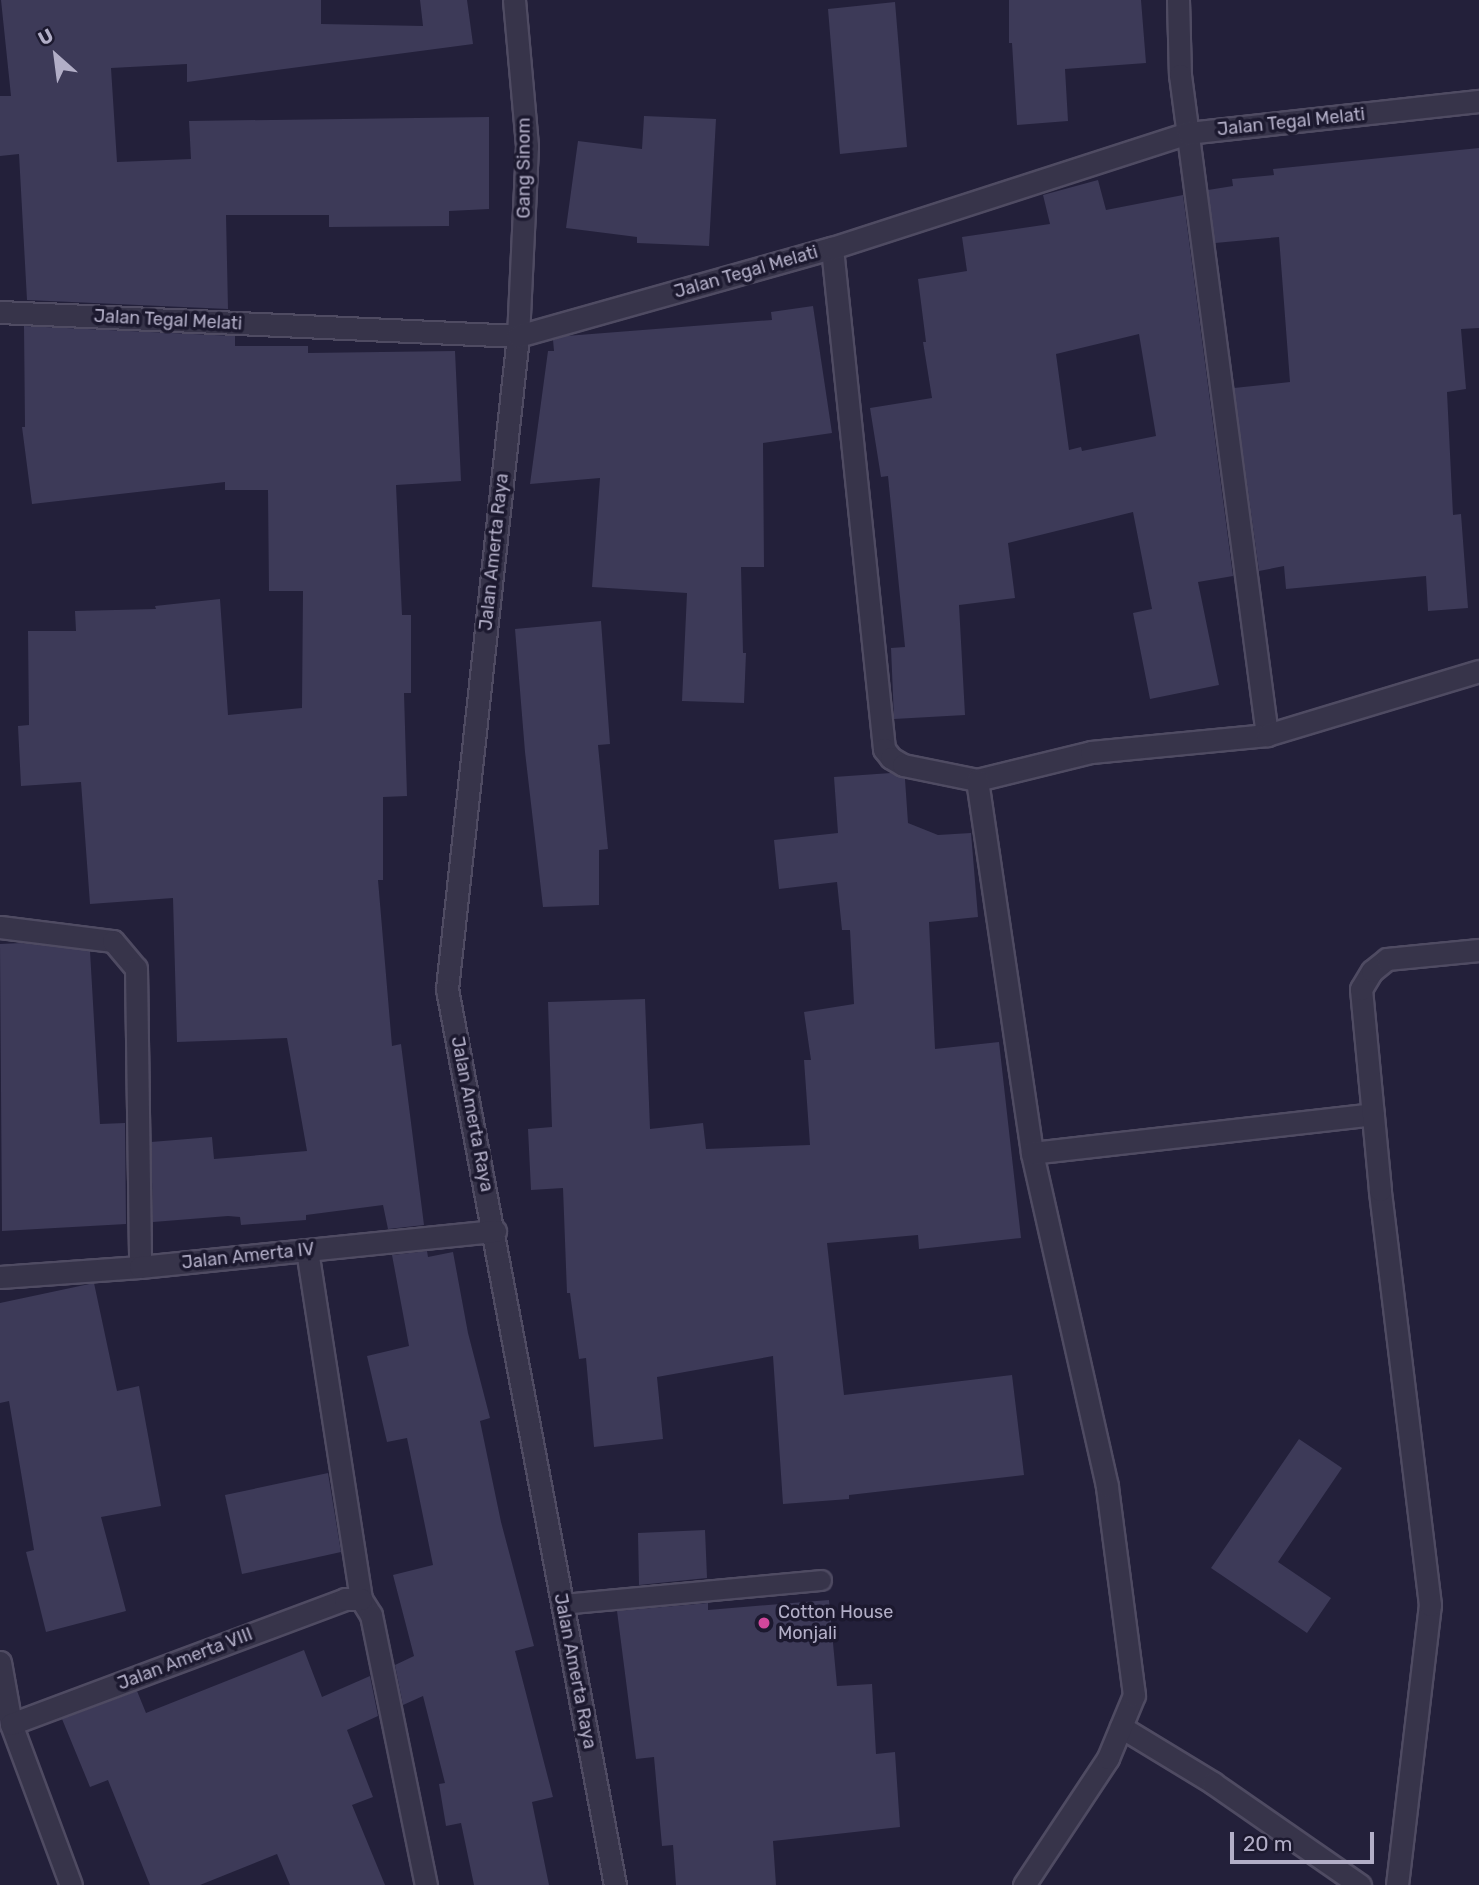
<!DOCTYPE html>
<html>
<head>
<meta charset="utf-8">
<style>
  body { margin:0 }
  #map { position:relative; width:1479px; height:1885px; overflow:hidden; background:#23203a; font-family:Rubik,sans-serif }
  div>[style] { position:absolute }
  .building>* { inset:0; background:#3d3a58 }
  .roads { filter:drop-shadow(2px 0 #4f4b62) drop-shadow(-2px 0 #4f4b62) drop-shadow(0 2px #4f4b62) drop-shadow(0 -2px #4f4b62) }
  .lane>* { height:19px; margin:-9.5px; padding:0 9.5px; transform-origin:9.5px; border-radius:9.5px; background:#37344a }
  .street>* { height:21px; margin:-10.5px; padding:0 10.5px; transform-origin:10.5px; border-radius:10.5px; background:#37344a }
  .dots>* { width:19px; height:19px; translate:-50% -50%; box-sizing:border-box; border:4px solid #1c192f; border-radius:50% }
  span { translate:-50% -50%; white-space:nowrap; text-align:center; line-height:1.15; -webkit-text-stroke:7px #1c192f; paint-order:stroke }
  .street-label { font-size:18px; color:#b2aec7 }
  .poi-label { font-size:18px; color:#b2aec7 }
  .left { translate:0 -50%; text-align:left }
  .north { position:absolute; left:21px; top:21px; width:70px; height:70px; -webkit-text-stroke:5px #1c192f; paint-order:stroke; rotate:332deg; font-size:19px; font-weight:700; line-height:28px; text-align:center; color:#b2aec7 }
  .north::after { content:''; display:block; margin:auto; width:24px; height:32px; background:#b2aec7; clip-path:polygon(50% 0,100% 100%,50% 72%,0 100%) }
  .scale { position:absolute; left:1230px; top:1832px; width:144px; height:32px; box-sizing:border-box; border:4px solid #b2aec7; border-top:0; padding-left:9px; font-size:21px; line-height:24px; white-space:nowrap; color:#b2aec7; -webkit-text-stroke:5px #1c192f; paint-order:stroke }
</style>
</head>
<body>
<div id="map">
  <div class="building">
    <i style="clip-path:polygon(1px 0,321px 0,321px 24px,423px 26px,420px 0,467px 0,473px 44px,187px 82px,187px 64px,111px 68px,117px 162px,191px 159px,189px 121px,489px 117px,489px 209px,449px 211px,449px 226px,329px 227px,329px 215px,226px 215px,228px 309px,27px 300px,19px 154px,0 156px,0 96px,11px 96px)"></i>
    <i style="clip-path:polygon(1009px 0,1141px 0,1146px 63px,1065px 69px,1068px 121px,1017px 125px,1012px 43px,1009px 43px)"></i>
    <i style="clip-path:polygon(895px 2px,907px 147px,840px 154px,828px 9px)"></i>
    <i style="clip-path:polygon(644px 116px,716px 119px,709px 246px,637px 243px,637px 237px,566px 228px,578px 141px,642px 149px)"></i>
    <i style="clip-path:polygon(1479px 148px,1479px 328px,1461px 329px,1466px 389px,1447px 392px,1453px 515px,1461px 514px,1468px 608px,1428px 611px,1426px 576px,1286px 589px,1284px 566px,1259px 571px,1234px 388px,1290px 382px,1279px 237px,1215px 243px,1208px 190px,1233px 186px,1232px 179px,1274px 175px,1273px 169px)"></i>
    <i style="clip-path:polygon(evenodd,1098px 180px,1106px 210px,1183px 195px,1233px 576px,1198px 582px,1219px 685px,1150px 699px,1133px 613px,1152px 609px,1133px 512px,1008px 543px,1015px 598px,959px 605px,965px 715px,894px 719px,891px 648px,905px 647px,888px 476px,881px 477px,870px 408px,932px 398px,923px 342px,926px 342px,918px 279px,967px 271px,962px 237px,1050px 224px,1043px 195px,1098px 180px,1139px 334px,1156px 436px,1082px 451px,1081px 447px,1069px 450px,1056px 354px,1139px 334px)"></i>
    <i style="clip-path:polygon(813px 306px,832px 433px,763px 443px,764px 567px,741px 567px,743px 653px,746px 653px,744px 703px,682px 701px,687px 593px,592px 587px,600px 478px,530px 484px,548px 351px,554px 351px,553px 340px,566px 336px,772px 320px,771px 312px)"></i>
    <i style="clip-path:polygon(24px 326px,235px 336px,235px 346px,308px 346px,308px 353px,455px 351px,461px 481px,396px 485px,402px 615px,411px 615px,411px 693px,404px 693px,407px 796px,383px 797px,383px 880px,378px 880px,392px 1046px,401px 1044px,424px 1225px,388px 1229px,383px 1205px,306px 1215px,306px 1220px,241px 1225px,240px 1217px,228px 1216px,153px 1222px,151px 1142px,212px 1137px,214px 1159px,307px 1151px,287px 1038px,177px 1042px,173px 898px,90px 904px,81px 782px,21px 786px,18px 726px,29px 725px,28px 631px,76px 631px,75px 611px,156px 609px,155px 606px,220px 599px,228px 715px,302px 708px,303px 591px,269px 591px,268px 490px,225px 490px,225px 482px,32px 504px,22px 427px,25px 427px)"></i>
    <i style="clip-path:polygon(601px 621px,610px 744px,598px 745px,608px 849px,599px 850px,599px 905px,543px 907px,525px 752px,515px 629px)"></i>
    <i style="clip-path:polygon(891px 773px,905px 779px,908px 823px,938px 835px,971px 833px,978px 917px,929px 922px,935px 1049px,999px 1042px,1021px 1238px,919px 1249px,918px 1235px,827px 1243px,844px 1395px,1012px 1375px,1024px 1475px,849px 1495px,849px 1499px,783px 1504px,773px 1356px,657px 1377px,663px 1439px,594px 1447px,586px 1358px,579px 1359px,570px 1293px,567px 1293px,563px 1188px,531px 1190px,528px 1129px,552px 1127px,548px 1002px,645px 999px,650px 1129px,703px 1123px,706px 1149px,810px 1145px,804px 1060px,811px 1060px,804px 1012px,854px 1004px,850px 930px,842px 930px,837px 882px,779px 889px,774px 840px,838px 833px,834px 777px)"></i>
    <i style="clip-path:polygon(22px 943px,90px 951px,100px 1124px,125px 1123px,126px 1224px,2px 1231px,0 944px)"></i>
    <i style="clip-path:polygon(427px 1251px,428px 1257px,453px 1252px,468px 1333px,490px 1418px,480px 1421px,501px 1522px,534px 1646px,515px 1651px,553px 1797px,532px 1802px,549px 1885px,474px 1885px,461px 1823px,446px 1826px,439px 1784px,445px 1783px,423px 1696px,403px 1705px,395px 1665px,414px 1656px,393px 1575px,433px 1565px,407px 1438px,387px 1442px,367px 1356px,409px 1346px,392px 1255px)"></i>
    <i style="clip-path:polygon(94px 1283px,117px 1391px,139px 1386px,161px 1506px,101px 1517px,126px 1611px,46px 1632px,26px 1552px,34px 1550px,9px 1401px,0 1403px,0 1303px)"></i>
    <i style="clip-path:polygon(1299px 1439px,1342px 1468px,1278px 1562px,1331px 1598px,1307px 1633px,1211px 1568px)"></i>
    <i style="clip-path:polygon(328px 1473px,341px 1552px,242px 1574px,225px 1495px)"></i>
    <i style="clip-path:polygon(705px 1530px,707px 1578px,639px 1585px,638px 1533px)"></i>
    <i style="clip-path:polygon(829px 1600px,837px 1686px,872px 1684px,876px 1754px,895px 1752px,900px 1827px,773px 1841px,776px 1885px,676px 1885px,673px 1845px,662px 1846px,654px 1757px,636px 1759px,617px 1611px,708px 1603px,708px 1610px)"></i>
    <i style="clip-path:polygon(304px 1650px,322px 1697px,370px 1676px,378px 1716px,347px 1730px,373px 1797px,352px 1805px,385px 1885px,290px 1885px,277px 1854px,200px 1885px,150px 1885px,108px 1780px,90px 1787px,62px 1719px,137px 1691px,146px 1713px)"></i>
  </div>
  <div class="roads">
    <div class="lane">
      <i style="left:562px;top:1604px;width:260px;rotate:-5.3deg"></i>
    </div>
    <div class="street">
      <i style="left:514px;top:0;width:147px;rotate:84.9deg"></i>
      <i style="left:527px;top:146px;width:190px;rotate:92.7deg"></i>
      <i style="left:518px;top:336px;width:657px;rotate:96.21deg"></i>
      <i style="left:447px;top:989px;width:912px;rotate:79.38deg"></i>
      <i style="left:1178px;top:0;width:75px;rotate:88.5deg"></i>
      <i style="left:1180px;top:75px;width:666px;rotate:82.49deg"></i>
      <i style="left:832px;top:248px;width:504px;rotate:84.07deg"></i>
      <i style="left:884px;top:749px;width:11px;rotate:52deg"></i>
      <i style="left:891px;top:758px;width:14px;rotate:30deg"></i>
      <i style="left:903px;top:765px;width:76px;rotate:11.5deg"></i>
      <i style="left:977px;top:780px;width:117px;rotate:-13.8deg"></i>
      <i style="left:1091px;top:752px;width:177px;rotate:-5.5deg"></i>
      <i style="left:1267px;top:735px;width:221px;rotate:-16.8deg"></i>
      <i style="left:0;top:312px;width:519px;rotate:2.65deg"></i>
      <i style="left:518px;top:336px;width:326px;rotate:-15.7deg"></i>
      <i style="left:832px;top:248px;width:374px;rotate:-17.9deg"></i>
      <i style="left:1188px;top:133px;width:293px;rotate:-6.3deg"></i>
      <i style="left:977px;top:780px;width:377px;rotate:81.6deg"></i>
      <i style="left:0;top:927px;width:114px;rotate:7.1deg"></i>
      <i style="left:113px;top:941px;width:35px;rotate:50deg"></i>
      <i style="left:136px;top:968px;width:299px;rotate:89.2deg"></i>
      <i style="left:307px;top:1250px;width:353px;rotate:81.2deg"></i>
      <i style="left:361px;top:1599px;width:19px;rotate:58deg"></i>
      <i style="left:371px;top:1615px;width:276px;rotate:78.5deg"></i>
      <i style="left:0;top:1277px;width:140px;rotate:-4.1deg"></i>
      <i style="left:140px;top:1267px;width:357px;rotate:-5.8deg"></i>
      <i style="left:0;top:1662px;width:63px;rotate:79.9deg"></i>
      <i style="left:11px;top:1724px;width:172px;rotate:69.6deg"></i>
      <i style="left:11px;top:1724px;width:357px;rotate:-20.5deg"></i>
      <i style="left:345px;top:1599px;width:16px"></i>
      <i style="left:1121px;top:1727px;width:108px;rotate:31.3deg"></i>
      <i style="left:1213px;top:1783px;width:179px;rotate:34.8deg"></i>
      <i style="left:1024px;top:1885px;width:152px;rotate:-56.5deg"></i>
      <i style="left:1108px;top:1758px;width:68px;rotate:-67.6deg"></i>
      <i style="left:1134px;top:1695px;width:211px;rotate:-97.4deg"></i>
      <i style="left:1107px;top:1486px;width:341px;rotate:-102.7deg"></i>
      <i style="left:1032px;top:1153px;width:343px;rotate:-6.5deg"></i>
      <i style="left:1397px;top:1885px;width:282px;rotate:-83.3deg"></i>
      <i style="left:1430px;top:1605px;width:418px;rotate:-96.9deg"></i>
      <i style="left:1380px;top:1190px;width:202px;rotate:-95.4deg"></i>
      <i style="left:1361px;top:989px;width:21px;rotate:-59deg"></i>
      <i style="left:1372px;top:971px;width:19px;rotate:-39deg"></i>
      <i style="left:1387px;top:959px;width:92px;rotate:-5.6deg"></i>
    </div>
  </div>
  <div class="dots">
    <i style="left:764px;top:1623px;background:#d1479c"></i>
  </div>
  <div class="street-label">
    <span style="left:1291px;top:122px;rotate:-6deg">Jalan Tegal Melati</span>
    <span style="left:524px;top:168px;rotate:-90deg">Gang Sinom</span>
    <span style="left:746px;top:272px;rotate:-16deg">Jalan Tegal Melati</span>
    <span style="left:168px;top:320px;rotate:3deg">Jalan Tegal Melati</span>
    <span style="left:494px;top:552px;rotate:-84deg">Jalan Amerta Raya</span>
    <span style="left:472px;top:1114px;rotate:79deg">Jalan Amerta Raya</span>
    <span style="left:248px;top:1256px;rotate:-6deg">Jalan Amerta IV</span>
    <span style="left:185px;top:1659px;rotate:-21deg">Jalan Amerta VIII</span>
    <span style="left:575px;top:1671px;rotate:79deg">Jalan Amerta Raya</span>
  </div>
  <div class="poi-label">
    <span class="left" style="left:778px;top:1623px">Cotton House<br>Monjali</span>
  </div>
  <div class="north">U</div>
  <div class="scale">20 m</div>
</div>
</body>
</html>
